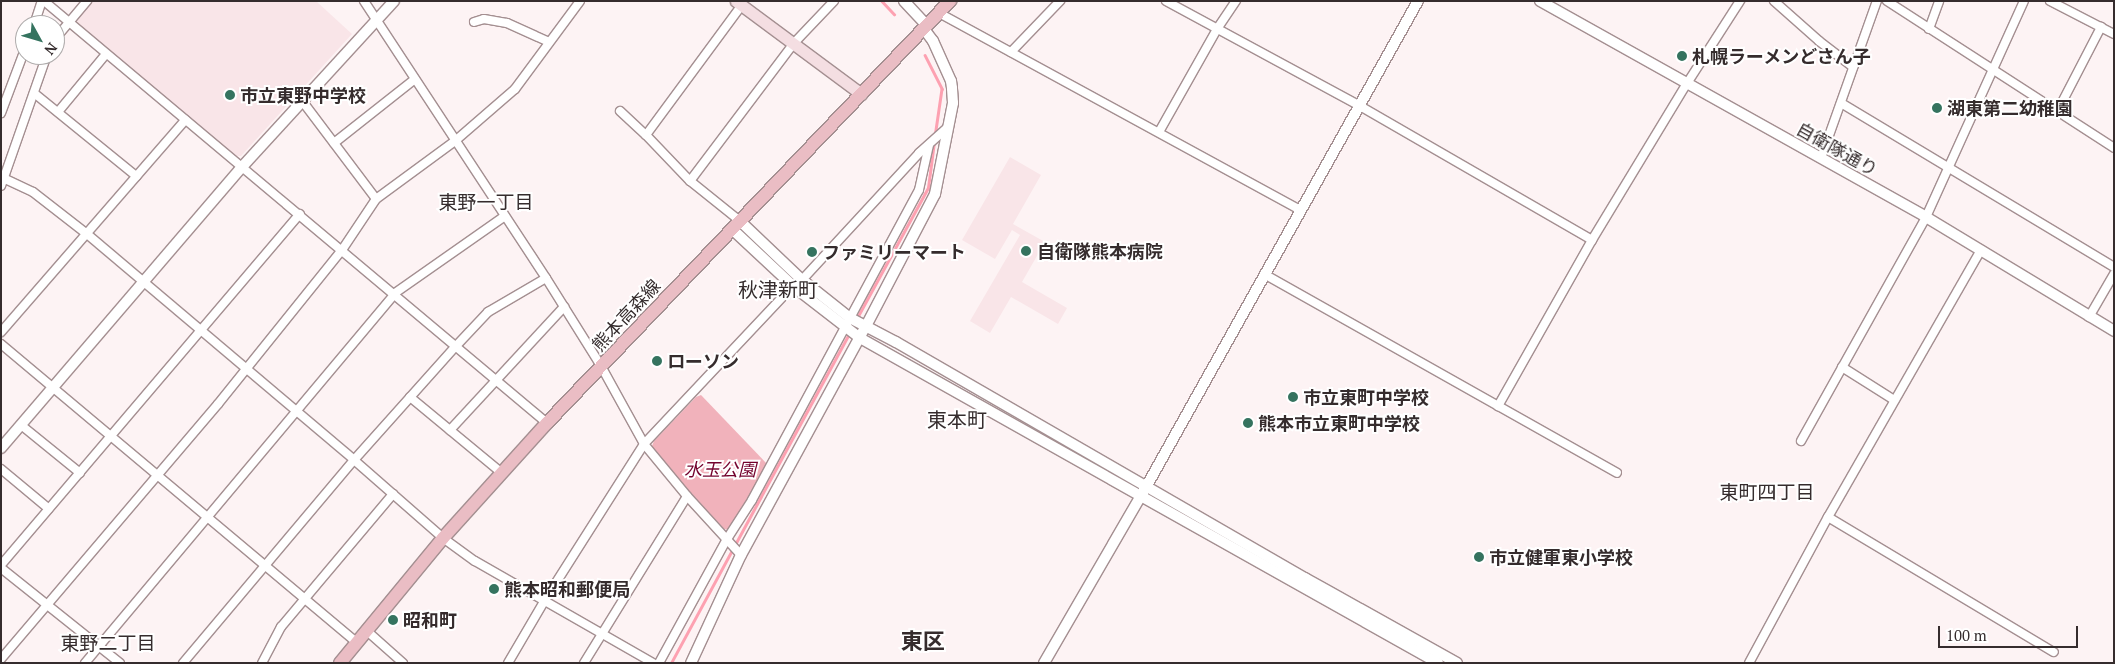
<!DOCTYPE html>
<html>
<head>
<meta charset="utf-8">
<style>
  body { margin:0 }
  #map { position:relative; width:2115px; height:664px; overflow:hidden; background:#fdf3f4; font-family:"PT Serif","Noto Sans JP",serif }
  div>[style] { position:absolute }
  .built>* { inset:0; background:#f9e5e8 }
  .green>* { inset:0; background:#f1b2bb }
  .stream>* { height:2.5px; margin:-1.25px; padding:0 1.25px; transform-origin:1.25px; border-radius:1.25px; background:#fda1b1 }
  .roads { filter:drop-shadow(1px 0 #a48f91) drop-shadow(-1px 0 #a48f91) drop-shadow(0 1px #a48f91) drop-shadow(0 -1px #a48f91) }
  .minor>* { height:8px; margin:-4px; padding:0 4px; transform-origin:4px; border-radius:4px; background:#fff }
  .tertiary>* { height:10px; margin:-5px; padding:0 5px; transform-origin:5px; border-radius:5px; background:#fff }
  .secondary>* { height:11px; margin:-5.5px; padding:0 5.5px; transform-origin:5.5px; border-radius:5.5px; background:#f4dee2 }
  .primary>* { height:12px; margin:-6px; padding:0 6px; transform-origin:6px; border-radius:6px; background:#eabdc4 }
  .dots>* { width:14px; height:14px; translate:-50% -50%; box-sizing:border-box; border:2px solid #fff; border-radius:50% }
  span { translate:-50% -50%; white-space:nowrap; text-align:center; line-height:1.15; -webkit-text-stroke:4px #fff; paint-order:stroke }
  .poi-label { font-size:18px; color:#352c2d; font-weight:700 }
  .left { translate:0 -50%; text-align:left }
  .street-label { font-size:18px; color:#352c2d }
  .park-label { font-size:18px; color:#73022d; font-style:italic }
  .neighbourhood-label { font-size:19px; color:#352c2d }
  .quarter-label { font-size:20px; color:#352c2d }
  .district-label { font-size:22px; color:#352c2d; font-weight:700 }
  .frame { position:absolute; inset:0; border:2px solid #352c2d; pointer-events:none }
  .north { position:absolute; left:15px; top:15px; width:50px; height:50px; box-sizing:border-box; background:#fff; border:1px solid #aeabab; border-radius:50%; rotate:129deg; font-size:14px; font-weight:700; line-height:20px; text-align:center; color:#352c2d }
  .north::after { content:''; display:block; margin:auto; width:18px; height:22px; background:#35735f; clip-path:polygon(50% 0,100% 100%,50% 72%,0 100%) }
  .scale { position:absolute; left:1938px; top:626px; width:140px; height:22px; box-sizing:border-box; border:2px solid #352c2d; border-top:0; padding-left:6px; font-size:15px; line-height:18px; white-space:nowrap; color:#352c2d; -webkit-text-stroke:4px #fff; paint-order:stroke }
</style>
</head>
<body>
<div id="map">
  <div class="built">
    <i style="clip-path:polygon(93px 1px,316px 1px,352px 34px,241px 156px,236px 156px,78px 24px,77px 20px)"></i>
    <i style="clip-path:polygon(1010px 157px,1041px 175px,1013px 224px,1045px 242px,1022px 282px,1067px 308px,1058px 324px,1011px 297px,990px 333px,970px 321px,1020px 235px,1012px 230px,995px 259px,962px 240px)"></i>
  </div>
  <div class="green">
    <i style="clip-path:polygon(701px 395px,767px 464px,729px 530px,724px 529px,689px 491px,652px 446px,654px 441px,696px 397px)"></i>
  </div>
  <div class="stream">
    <i style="left:882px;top:1px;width:18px;rotate:47deg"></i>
    <i style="left:925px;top:55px;width:38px;rotate:63deg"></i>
    <i style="left:942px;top:89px;width:49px;rotate:98.3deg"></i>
    <i style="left:857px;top:318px;width:148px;rotate:-61.4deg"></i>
    <i style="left:928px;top:188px;width:46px;rotate:-82.6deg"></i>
    <i style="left:671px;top:663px;width:374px;rotate:-61.6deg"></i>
  </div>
  <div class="roads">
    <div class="minor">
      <i style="left:44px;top:1px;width:657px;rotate:40deg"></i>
      <i style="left:364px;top:1px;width:331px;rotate:56.7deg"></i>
      <i style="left:546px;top:278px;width:104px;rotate:58deg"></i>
      <i style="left:601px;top:366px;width:89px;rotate:61.1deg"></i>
      <i style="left:644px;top:444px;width:67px;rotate:50.4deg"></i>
      <i style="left:687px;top:496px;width:80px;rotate:47.5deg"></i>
      <i style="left:1166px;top:1px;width:221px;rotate:28.4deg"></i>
      <i style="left:1360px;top:106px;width:268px;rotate:30deg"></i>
      <i style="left:1592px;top:240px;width:191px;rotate:119.5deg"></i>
      <i style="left:1774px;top:1px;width:60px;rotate:41.6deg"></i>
      <i style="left:1819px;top:41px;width:43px;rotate:37.4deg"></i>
      <i style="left:1887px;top:1px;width:270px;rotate:32.9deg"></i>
      <i style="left:2050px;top:1px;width:72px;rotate:27.3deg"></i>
      <i style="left:939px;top:13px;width:412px;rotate:28.6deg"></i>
      <i style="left:474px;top:22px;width:10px;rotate:-17deg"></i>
      <i style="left:484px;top:19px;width:23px;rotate:10deg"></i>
      <i style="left:507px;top:23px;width:46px;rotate:24.3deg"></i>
      <i style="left:34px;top:25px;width:25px;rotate:-72deg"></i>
      <i style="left:1929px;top:29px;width:30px;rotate:-70deg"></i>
      <i style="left:55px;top:39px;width:50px;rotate:-49.9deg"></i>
      <i style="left:1011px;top:52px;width:71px;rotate:-46.1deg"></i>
      <i style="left:34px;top:93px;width:132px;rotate:39.1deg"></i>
      <i style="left:303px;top:102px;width:121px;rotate:53deg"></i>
      <i style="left:1841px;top:103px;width:318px;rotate:31deg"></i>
      <i style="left:620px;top:111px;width:35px;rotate:43deg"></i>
      <i style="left:58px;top:112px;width:75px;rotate:-50.4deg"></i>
      <i style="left:2057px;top:112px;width:96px;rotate:-62.6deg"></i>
      <i style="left:1px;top:113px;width:68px;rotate:-69.4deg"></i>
      <i style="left:1159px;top:132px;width:118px;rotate:-60.6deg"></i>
      <i style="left:1217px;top:29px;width:34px;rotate:-56deg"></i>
      <i style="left:334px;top:143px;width:103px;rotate:-38.3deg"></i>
      <i style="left:1821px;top:158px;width:167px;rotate:-70.4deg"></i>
      <i style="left:1px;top:177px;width:35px;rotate:25deg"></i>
      <i style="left:33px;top:192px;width:68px;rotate:37.9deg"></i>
      <i style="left:87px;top:234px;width:350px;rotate:40.2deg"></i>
      <i style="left:354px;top:460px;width:118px;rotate:41.2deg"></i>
      <i style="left:443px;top:538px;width:39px;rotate:36deg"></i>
      <i style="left:475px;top:561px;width:205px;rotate:29.8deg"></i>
      <i style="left:690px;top:181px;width:173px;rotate:-53deg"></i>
      <i style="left:794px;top:43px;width:58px;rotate:-46.4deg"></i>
      <i style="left:1px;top:186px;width:139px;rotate:-70.7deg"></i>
      <i style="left:740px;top:221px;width:64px;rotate:-141.3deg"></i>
      <i style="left:690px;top:181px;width:64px;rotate:-133.7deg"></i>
      <i style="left:646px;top:135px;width:162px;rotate:-53.6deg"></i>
      <i style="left:1592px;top:240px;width:181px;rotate:-58.8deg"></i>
      <i style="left:1686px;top:85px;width:100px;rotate:-57.3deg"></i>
      <i style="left:1264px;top:274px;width:405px;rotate:29.4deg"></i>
      <i style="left:2089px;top:317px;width:50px;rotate:-59.8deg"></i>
      <i style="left:1px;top:332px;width:281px;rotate:-49deg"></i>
      <i style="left:1px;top:344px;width:465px;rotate:40deg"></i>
      <i style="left:1842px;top:367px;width:62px;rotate:32.4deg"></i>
      <i style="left:410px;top:397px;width:119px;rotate:39.6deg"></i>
      <i style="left:21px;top:425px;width:76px;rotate:39.1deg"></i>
      <i style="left:450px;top:430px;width:168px;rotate:-47.2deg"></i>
      <i style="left:1801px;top:441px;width:257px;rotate:-60.8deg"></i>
      <i style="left:1926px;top:217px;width:237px;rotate:-65.6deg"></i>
      <i style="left:1px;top:469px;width:62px;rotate:39.8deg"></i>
      <i style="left:1828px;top:517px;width:263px;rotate:30.9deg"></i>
      <i style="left:1px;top:565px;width:461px;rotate:-49.6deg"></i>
      <i style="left:1px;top:568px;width:152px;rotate:38.6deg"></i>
      <i style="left:367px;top:631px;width:48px;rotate:41.6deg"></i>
      <i style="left:1px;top:659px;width:335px;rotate:-49.6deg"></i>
      <i style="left:218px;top:404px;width:198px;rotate:-51.2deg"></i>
      <i style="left:342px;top:250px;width:61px;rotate:-56.3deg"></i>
      <i style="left:376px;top:199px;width:98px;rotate:-36.3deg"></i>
      <i style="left:455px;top:141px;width:79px;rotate:-40.9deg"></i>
      <i style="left:515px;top:89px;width:109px;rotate:-53.5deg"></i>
      <i style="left:85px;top:663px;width:483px;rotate:-50deg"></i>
      <i style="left:395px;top:293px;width:134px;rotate:-35deg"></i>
      <i style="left:183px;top:663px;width:265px;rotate:-49.9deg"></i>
      <i style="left:354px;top:460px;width:153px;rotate:-48.2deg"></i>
      <i style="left:456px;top:346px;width:47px;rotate:-46.7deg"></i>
      <i style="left:488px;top:312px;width:67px;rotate:-30.4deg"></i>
      <i style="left:262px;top:663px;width:41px;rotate:-62.2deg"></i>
      <i style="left:281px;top:627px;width:174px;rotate:-49.9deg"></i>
      <i style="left:508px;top:663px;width:73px;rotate:-59.6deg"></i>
      <i style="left:545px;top:600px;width:185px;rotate:-57.6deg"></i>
      <i style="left:644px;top:444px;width:217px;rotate:-46.7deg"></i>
      <i style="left:793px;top:286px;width:11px;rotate:-34deg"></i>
      <i style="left:802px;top:280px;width:173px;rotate:-47.3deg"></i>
      <i style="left:919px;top:153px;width:39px;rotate:-42deg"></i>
      <i style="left:584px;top:663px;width:196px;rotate:-58.3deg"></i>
      <i style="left:659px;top:663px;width:141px;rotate:-61.3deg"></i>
      <i style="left:727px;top:539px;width:46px;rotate:-57.3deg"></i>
      <i style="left:752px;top:500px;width:352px;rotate:-61.7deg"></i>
      <i style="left:919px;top:190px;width:46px;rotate:-77.5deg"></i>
      <i style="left:1749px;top:663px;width:166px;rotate:-61.6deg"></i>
      <i style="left:1828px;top:517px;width:308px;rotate:-60.2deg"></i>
    </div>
    <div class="tertiary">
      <i style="left:904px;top:1px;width:34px;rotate:47deg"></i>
      <i style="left:1540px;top:1px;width:442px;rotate:29.2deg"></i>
      <i style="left:1926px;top:217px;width:220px;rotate:31.2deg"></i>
      <i style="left:740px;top:221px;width:86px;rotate:43.6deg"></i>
      <i style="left:802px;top:280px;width:61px;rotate:38.4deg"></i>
      <i style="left:850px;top:318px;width:52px;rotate:27.6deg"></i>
      <i style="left:896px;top:342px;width:472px;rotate:30deg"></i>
      <i style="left:1305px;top:578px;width:174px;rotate:29.2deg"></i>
      <i style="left:732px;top:229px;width:83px;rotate:43.1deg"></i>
      <i style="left:793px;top:286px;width:85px;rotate:37.8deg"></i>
      <i style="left:860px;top:338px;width:663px;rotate:29.35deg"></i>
      <i style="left:1px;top:448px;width:370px;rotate:-49.4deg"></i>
      <i style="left:242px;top:167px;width:225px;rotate:-47.5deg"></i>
      <i style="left:691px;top:663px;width:119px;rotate:-65.2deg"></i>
      <i style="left:741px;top:555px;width:261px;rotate:-61.4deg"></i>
      <i style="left:866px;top:326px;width:149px;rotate:-62.4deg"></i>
      <i style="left:935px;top:194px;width:93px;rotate:-78.8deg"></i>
      <i style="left:953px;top:103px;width:15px;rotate:-94deg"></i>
      <i style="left:952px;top:88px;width:7px;rotate:-98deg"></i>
      <i style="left:951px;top:81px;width:44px;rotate:-114.2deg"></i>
      <i style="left:933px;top:41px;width:15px;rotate:-127deg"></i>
      <i style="left:1044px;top:663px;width:193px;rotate:-59.9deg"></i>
      <i style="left:1141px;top:496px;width:567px;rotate:-60.77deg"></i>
    </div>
    <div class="secondary">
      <i style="left:736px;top:1px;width:156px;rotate:36.6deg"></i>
    </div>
    <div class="primary">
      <i style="left:340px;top:663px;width:162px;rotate:-50.5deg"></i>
      <i style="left:443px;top:538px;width:155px;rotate:-47.9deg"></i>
      <i style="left:547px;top:423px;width:584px;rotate:-46.32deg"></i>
    </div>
  </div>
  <div class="dots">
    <i style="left:1682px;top:56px;background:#35735f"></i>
    <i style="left:230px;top:95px;background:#35735f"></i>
    <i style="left:1937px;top:108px;background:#35735f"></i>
    <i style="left:1026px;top:251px;background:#35735f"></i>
    <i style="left:812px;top:252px;background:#35735f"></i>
    <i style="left:657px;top:361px;background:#35735f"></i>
    <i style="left:1293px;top:397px;background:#35735f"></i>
    <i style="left:1248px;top:423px;background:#35735f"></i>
    <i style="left:1479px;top:557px;background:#35735f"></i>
    <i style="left:494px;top:589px;background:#35735f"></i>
    <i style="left:393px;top:620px;background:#35735f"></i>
  </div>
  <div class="poi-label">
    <span class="left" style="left:1692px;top:56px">札幌ラーメンどさん子</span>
    <span class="left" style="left:240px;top:95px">市立東野中学校</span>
    <span class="left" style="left:1947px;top:108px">湖東第二幼稚園</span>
    <span class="left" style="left:1037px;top:251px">自衛隊熊本病院</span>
    <span class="left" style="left:822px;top:252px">ファミリーマート</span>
    <span class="left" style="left:667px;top:361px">ローソン</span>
    <span class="left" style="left:1303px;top:397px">市立東町中学校</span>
    <span class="left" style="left:1258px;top:423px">熊本市立東町中学校</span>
    <span class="left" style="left:1489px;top:557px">市立健軍東小学校</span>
    <span class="left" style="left:504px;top:589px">熊本昭和郵便局</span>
    <span class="left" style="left:403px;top:620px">昭和町</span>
  </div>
  <div class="street-label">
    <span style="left:1837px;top:149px;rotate:29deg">自衛隊通り</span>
    <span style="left:626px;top:315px;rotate:-47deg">熊本高森線</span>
  </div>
  <div class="park-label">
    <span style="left:720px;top:469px">水玉公園</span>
  </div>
  <div class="neighbourhood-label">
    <span style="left:486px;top:202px">東野一丁目</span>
    <span style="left:1767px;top:492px">東町四丁目</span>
    <span style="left:108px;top:643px">東野二丁目</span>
  </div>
  <div class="quarter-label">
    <span style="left:778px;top:289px">秋津新町</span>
    <span style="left:957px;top:419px">東本町</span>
  </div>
  <div class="district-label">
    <span style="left:923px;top:641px">東区</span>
  </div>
  <div class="frame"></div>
  <div class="north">N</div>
  <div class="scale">100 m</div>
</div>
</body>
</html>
